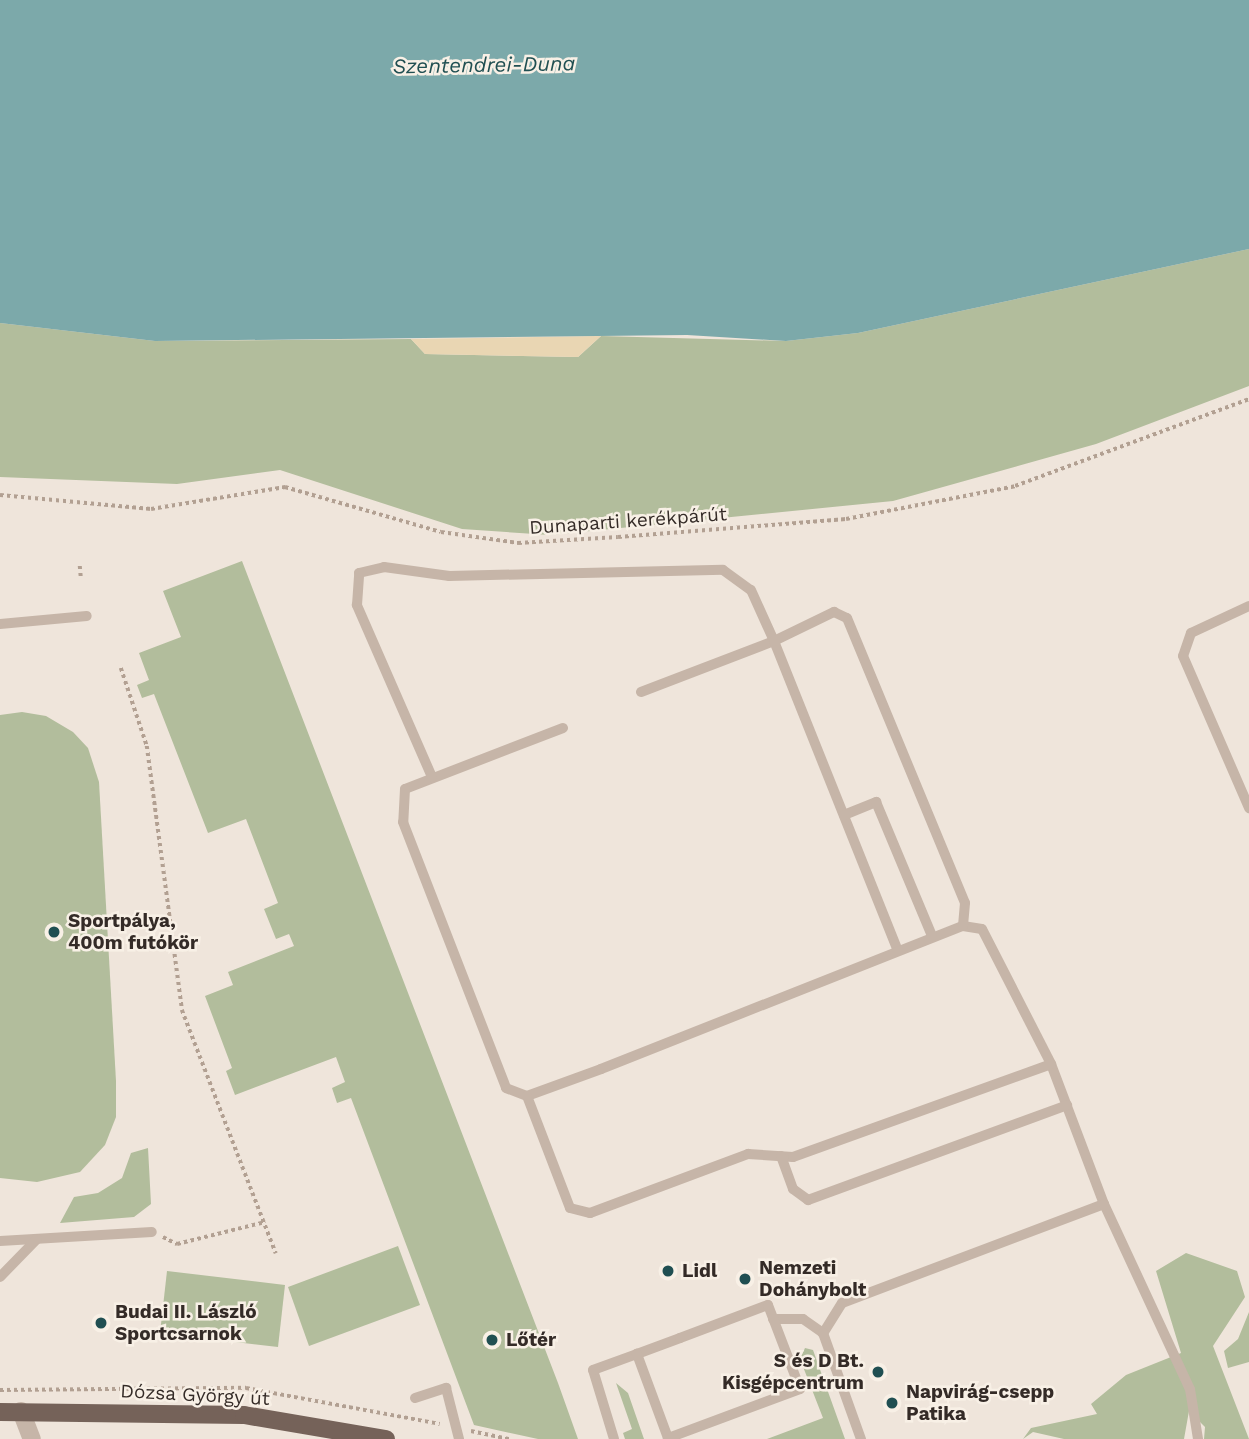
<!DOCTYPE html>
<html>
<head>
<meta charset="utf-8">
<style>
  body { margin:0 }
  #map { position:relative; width:1249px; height:1439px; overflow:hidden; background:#efe5db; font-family:"Work Sans",sans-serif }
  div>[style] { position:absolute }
  .green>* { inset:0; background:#b2bd9c }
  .sand>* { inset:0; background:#e9d6b3 }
  .water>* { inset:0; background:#7ca9aa }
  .path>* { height:3.5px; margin-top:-1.75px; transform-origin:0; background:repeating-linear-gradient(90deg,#b2a092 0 3.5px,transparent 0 7px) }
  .lane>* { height:10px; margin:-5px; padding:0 5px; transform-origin:5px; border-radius:5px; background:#c6b5a8 }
  .street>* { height:18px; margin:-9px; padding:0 9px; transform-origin:9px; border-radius:9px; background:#c6b5a8 }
  .primary>* { height:18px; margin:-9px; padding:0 9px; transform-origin:9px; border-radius:9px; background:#756259 }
  .dots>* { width:19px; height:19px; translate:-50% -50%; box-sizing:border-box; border:4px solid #f8f0e6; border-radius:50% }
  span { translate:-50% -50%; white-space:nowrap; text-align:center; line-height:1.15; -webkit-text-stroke:5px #f8f0e6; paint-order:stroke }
  .street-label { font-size:19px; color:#342b27 }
  .poi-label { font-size:19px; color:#342b27; font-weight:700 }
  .left { translate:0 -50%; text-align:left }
  .right { translate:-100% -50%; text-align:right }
  .water-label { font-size:21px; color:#204f52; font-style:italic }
</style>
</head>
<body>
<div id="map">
  <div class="green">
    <i style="clip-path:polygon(1249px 249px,1249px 386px,1096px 444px,893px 501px,550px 535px,462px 529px,280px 470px,177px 484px,0 477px,0 323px,155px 341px,411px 339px,425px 354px,578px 357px,601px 336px,786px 341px,858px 333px)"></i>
    <i style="clip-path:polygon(242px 561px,558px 1383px,578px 1439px,538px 1439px,474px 1425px,351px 1098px,337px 1103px,332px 1088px,345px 1082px,336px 1057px,235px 1095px,226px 1071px,232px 1068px,205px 996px,233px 985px,228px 972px,294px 946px,289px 934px,276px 939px,264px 909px,278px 903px,246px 819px,208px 833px,154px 694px,142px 698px,137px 685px,149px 680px,139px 653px,181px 637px,163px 591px)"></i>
    <i style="clip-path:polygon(22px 712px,46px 716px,73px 732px,88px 748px,99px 782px,116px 1081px,116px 1117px,105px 1145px,80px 1172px,37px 1182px,0 1178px,0 715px)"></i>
    <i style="clip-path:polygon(148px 1148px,151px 1204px,134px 1217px,60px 1223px,74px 1197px,98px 1193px,122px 1178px,131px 1153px)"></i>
    <i style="clip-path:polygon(398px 1246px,420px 1305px,309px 1346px,288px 1287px)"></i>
    <i style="clip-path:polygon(1186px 1253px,1237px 1271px,1245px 1297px,1213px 1346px,1249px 1439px,1204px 1439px,1205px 1427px,1189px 1411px,1184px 1439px,1064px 1439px,1033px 1432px,1023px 1439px,1031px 1428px,1097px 1414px,1091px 1404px,1126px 1375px,1181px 1353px,1156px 1271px)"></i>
    <i style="clip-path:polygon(167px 1271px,285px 1285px,278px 1347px,160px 1333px)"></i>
    <i style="clip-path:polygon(1249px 1312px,1249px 1362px,1228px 1368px,1224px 1351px,1238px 1339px)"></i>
    <i style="clip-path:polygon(805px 1348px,813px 1350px,845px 1439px,767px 1439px,823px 1418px,800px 1359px)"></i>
    <i style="clip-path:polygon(616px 1383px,628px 1393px,644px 1439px,625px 1439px,623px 1433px,632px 1429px)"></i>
  </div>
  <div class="sand">
    <i style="clip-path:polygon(601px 336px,578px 357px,425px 354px,411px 339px)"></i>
  </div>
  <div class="water">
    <i style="clip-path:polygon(0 0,1249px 0,1249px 249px,858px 333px,786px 341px,687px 335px,155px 341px,0 323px)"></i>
  </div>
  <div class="path">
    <i style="left:0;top:495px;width:152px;rotate:5.3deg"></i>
    <i style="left:151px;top:509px;width:136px;rotate:-9.3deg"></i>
    <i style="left:285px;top:487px;width:162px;rotate:16.1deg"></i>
    <i style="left:441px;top:532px;width:78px;rotate:8.1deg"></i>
    <i style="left:518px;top:543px;width:100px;rotate:-3.4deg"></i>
    <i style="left:618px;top:537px;width:229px;rotate:-4.5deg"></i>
    <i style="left:846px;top:519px;width:172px;rotate:-11deg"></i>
    <i style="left:1015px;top:486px;width:250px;rotate:-20.4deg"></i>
    <i style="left:80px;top:566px;width:11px;rotate:85deg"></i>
    <i style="left:121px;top:668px;width:82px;rotate:71.6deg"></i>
    <i style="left:147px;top:746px;width:266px;rotate:82.4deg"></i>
    <i style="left:182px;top:1010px;width:261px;rotate:68.9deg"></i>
    <i style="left:163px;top:1237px;width:16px;rotate:27deg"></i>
    <i style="left:177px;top:1244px;width:91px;rotate:-14deg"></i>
    <i style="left:0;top:1390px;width:246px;rotate:-0.5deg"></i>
    <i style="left:246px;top:1388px;width:197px;rotate:10.5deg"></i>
    <i style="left:471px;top:1431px;width:40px;rotate:12deg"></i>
  </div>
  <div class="lane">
    <i style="left:1249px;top:606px;width:64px;rotate:155deg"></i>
    <i style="left:1191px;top:633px;width:24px;rotate:109deg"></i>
    <i style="left:1183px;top:656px;width:166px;rotate:66.5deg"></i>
    <i style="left:0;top:624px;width:87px;rotate:-5.3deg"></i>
    <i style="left:641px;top:692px;width:142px;rotate:-21deg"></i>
    <i style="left:774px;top:641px;width:331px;rotate:68.2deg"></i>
    <i style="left:563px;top:728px;width:169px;rotate:158.9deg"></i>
    <i style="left:405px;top:789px;width:33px;rotate:93deg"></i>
    <i style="left:403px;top:822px;width:285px;rotate:68.8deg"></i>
    <i style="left:506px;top:1088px;width:22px;rotate:21deg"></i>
    <i style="left:527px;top:1096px;width:79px;rotate:-20deg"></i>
    <i style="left:601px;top:1069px;width:389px;rotate:-21.6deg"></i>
    <i style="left:963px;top:926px;width:19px;rotate:9deg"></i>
    <i style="left:982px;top:929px;width:152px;rotate:62.9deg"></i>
    <i style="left:1051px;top:1064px;width:150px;rotate:69.3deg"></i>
    <i style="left:1104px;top:1204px;width:280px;rotate:159.3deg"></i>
    <i style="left:842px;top:1303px;width:36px;rotate:122deg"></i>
    <i style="left:432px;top:777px;width:188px;rotate:-113.6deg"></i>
    <i style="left:357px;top:605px;width:32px;rotate:-86deg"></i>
    <i style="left:359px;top:573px;width:26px;rotate:-13deg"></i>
    <i style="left:384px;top:567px;width:66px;rotate:7.9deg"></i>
    <i style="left:449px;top:576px;width:274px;rotate:-1.3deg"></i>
    <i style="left:723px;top:570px;width:34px;rotate:36deg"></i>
    <i style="left:751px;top:590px;width:56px;rotate:65.7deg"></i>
    <i style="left:774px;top:641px;width:67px;rotate:-25.8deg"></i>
    <i style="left:834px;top:612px;width:14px;rotate:25deg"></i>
    <i style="left:847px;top:618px;width:308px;rotate:67.5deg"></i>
    <i style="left:965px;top:903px;width:23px;rotate:95deg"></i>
    <i style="left:844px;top:815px;width:35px;rotate:-22deg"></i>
    <i style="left:876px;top:802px;width:145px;rotate:67.3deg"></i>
    <i style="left:527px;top:1096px;width:120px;rotate:69deg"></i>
    <i style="left:570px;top:1208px;width:21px;rotate:14deg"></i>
    <i style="left:590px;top:1213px;width:169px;rotate:-20.5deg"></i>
    <i style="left:748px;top:1154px;width:45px;rotate:3.8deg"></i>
    <i style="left:793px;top:1157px;width:274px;rotate:-19.8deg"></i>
    <i style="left:781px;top:1156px;width:35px;rotate:70deg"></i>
    <i style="left:793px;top:1189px;width:19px;rotate:36deg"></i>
    <i style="left:808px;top:1200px;width:276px;rotate:-20.1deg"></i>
    <i style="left:1104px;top:1204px;width:204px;rotate:65.1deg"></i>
    <i style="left:1190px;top:1389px;width:51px;rotate:80.9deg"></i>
    <i style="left:0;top:1241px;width:152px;rotate:-3.4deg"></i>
    <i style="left:0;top:1277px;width:53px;rotate:-45.8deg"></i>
    <i style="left:773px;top:1319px;width:30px"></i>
    <i style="left:803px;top:1319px;width:24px;rotate:35deg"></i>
    <i style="left:823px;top:1333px;width:113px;rotate:70.3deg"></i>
    <i style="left:415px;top:1398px;width:33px;rotate:-18deg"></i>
    <i style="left:446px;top:1388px;width:53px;rotate:75.7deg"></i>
    <i style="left:614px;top:1439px;width:72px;rotate:-106.9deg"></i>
    <i style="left:593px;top:1370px;width:47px;rotate:-20deg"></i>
    <i style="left:637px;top:1354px;width:46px;rotate:-20.4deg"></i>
    <i style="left:680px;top:1338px;width:94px;rotate:-20.6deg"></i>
    <i style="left:768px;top:1305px;width:90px;rotate:69.1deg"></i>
    <i style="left:800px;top:1389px;width:141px;rotate:159.6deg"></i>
    <i style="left:668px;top:1438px;width:90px;rotate:-110.3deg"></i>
  </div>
  <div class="street">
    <i style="left:21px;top:1411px;width:30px;rotate:69deg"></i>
  </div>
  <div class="primary">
    <i style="left:0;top:1412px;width:244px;rotate:0.7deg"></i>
    <i style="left:244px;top:1415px;width:144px;rotate:9.6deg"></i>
  </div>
  <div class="dots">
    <i style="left:54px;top:932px;background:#204f52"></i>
    <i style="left:668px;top:1271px;background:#204f52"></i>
    <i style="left:745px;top:1279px;background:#204f52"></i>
    <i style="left:101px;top:1323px;background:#204f52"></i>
    <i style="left:492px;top:1340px;background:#204f52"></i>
    <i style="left:878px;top:1372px;background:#204f52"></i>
    <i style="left:892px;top:1403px;background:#204f52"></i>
  </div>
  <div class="street-label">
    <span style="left:628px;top:521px;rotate:-4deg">Dunaparti kerékpárút</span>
    <span style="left:195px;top:1395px;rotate:3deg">Dózsa György út</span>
  </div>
  <div class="poi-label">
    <span class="left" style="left:68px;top:932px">Sportpálya,<br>400m futókör</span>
    <span class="left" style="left:759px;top:1279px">Nemzeti<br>Dohánybolt</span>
    <span class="left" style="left:682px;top:1271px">Lidl</span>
    <span class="left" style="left:115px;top:1323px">Budai II. László<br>Sportcsarnok</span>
    <span class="left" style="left:506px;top:1340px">Lőtér</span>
    <span class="right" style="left:864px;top:1372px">S és D Bt.<br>Kisgépcentrum</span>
    <span class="left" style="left:906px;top:1403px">Napvirág-csepp<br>Patika</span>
  </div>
  <div class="water-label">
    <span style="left:484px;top:65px;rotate:-1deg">Szentendrei-Duna</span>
  </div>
</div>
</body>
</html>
